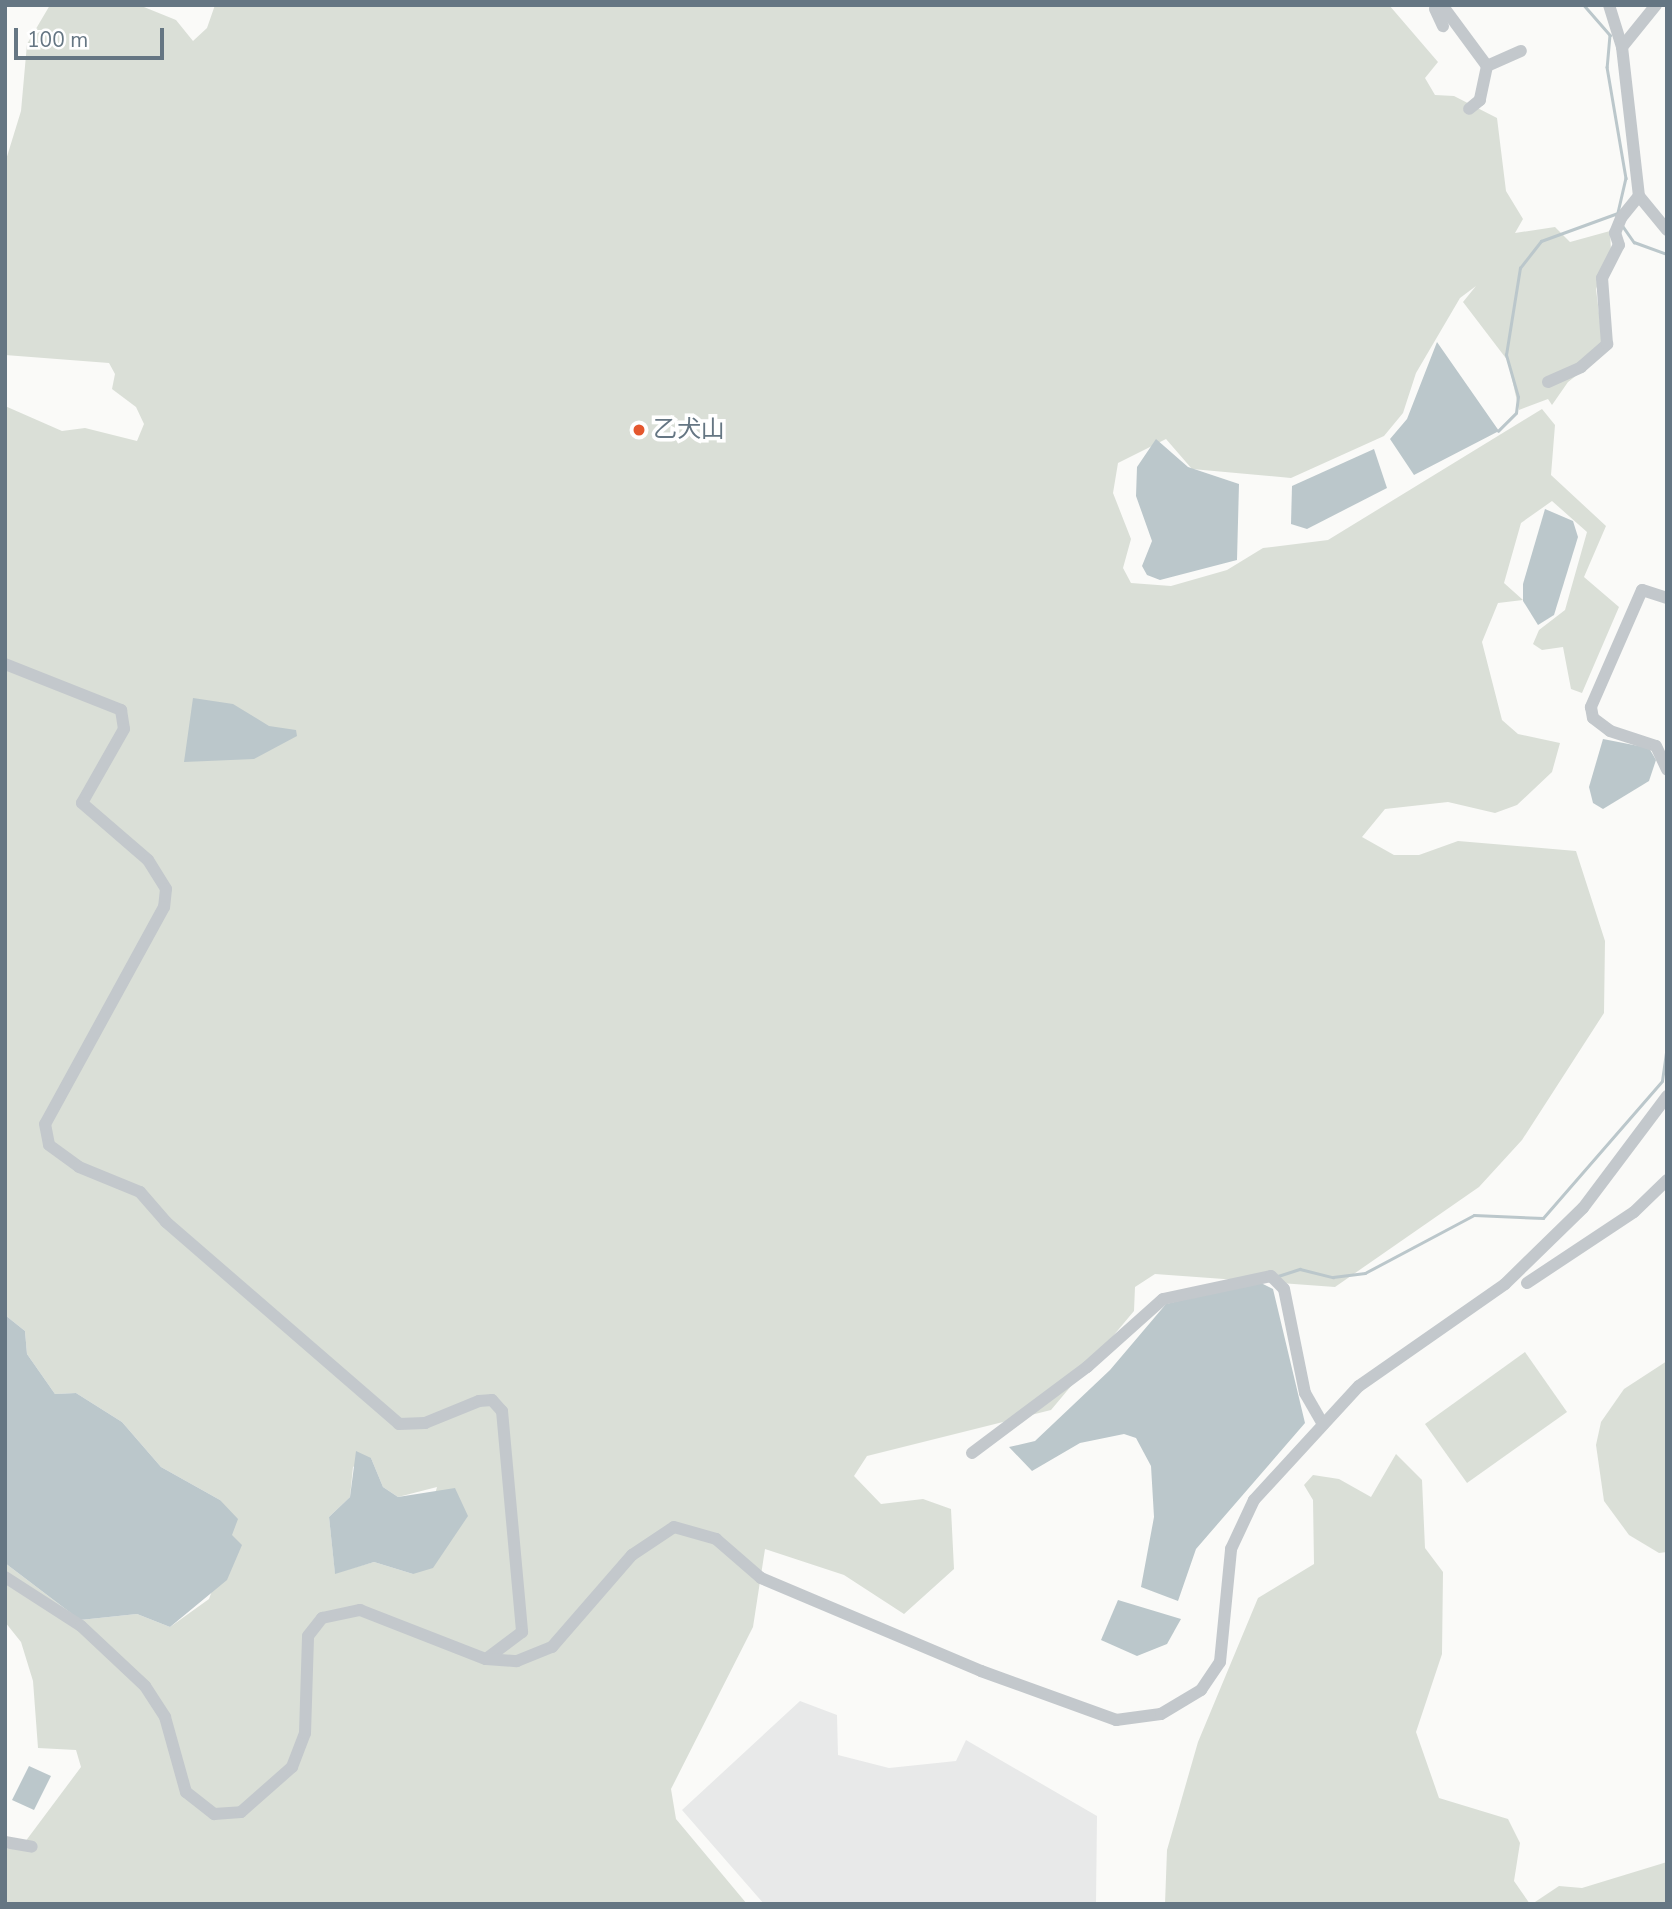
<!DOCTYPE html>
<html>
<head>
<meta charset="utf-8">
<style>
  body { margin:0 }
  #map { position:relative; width:1672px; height:1909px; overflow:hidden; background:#fafaf8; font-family:"Nunito Sans","Noto Sans JP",sans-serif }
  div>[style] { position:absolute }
  .built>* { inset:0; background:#e8e9e9 }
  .green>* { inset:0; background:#dadfd7 }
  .water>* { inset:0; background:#bbc7cb }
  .stream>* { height:2.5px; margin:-1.25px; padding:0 1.25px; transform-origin:1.25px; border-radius:1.25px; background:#bbc7cb }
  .minor>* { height:12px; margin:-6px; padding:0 6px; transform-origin:6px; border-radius:6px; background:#c3c8cc }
  .dots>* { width:19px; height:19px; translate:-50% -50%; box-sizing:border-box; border:4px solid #fff; border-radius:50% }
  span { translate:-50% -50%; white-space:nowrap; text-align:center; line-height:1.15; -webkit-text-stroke:7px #fff; paint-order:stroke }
  .poi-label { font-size:24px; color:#657683 }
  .left { translate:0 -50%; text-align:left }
  .frame { position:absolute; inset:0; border:7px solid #657683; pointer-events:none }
  .scale { position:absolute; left:14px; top:28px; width:150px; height:32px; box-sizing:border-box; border:4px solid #657683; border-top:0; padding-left:9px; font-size:21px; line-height:24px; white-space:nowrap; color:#657683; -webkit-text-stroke:5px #fff; paint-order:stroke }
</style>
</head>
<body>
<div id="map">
  <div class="built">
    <i style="clip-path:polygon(800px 1701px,837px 1715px,838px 1755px,889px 1768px,956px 1761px,966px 1740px,1097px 1816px,1096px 1904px,764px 1904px,682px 1810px)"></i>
  </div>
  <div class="green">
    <i style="clip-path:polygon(evenodd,50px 5px,139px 5px,176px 20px,193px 41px,207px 28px,215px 5px,1389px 5px,1438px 62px,1425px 78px,1435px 95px,1454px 96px,1497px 118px,1506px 191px,1523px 219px,1515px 233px,1555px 227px,1570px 242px,1610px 231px,1611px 251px,1596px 289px,1604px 354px,1568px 382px,1552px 405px,1548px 399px,1519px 410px,1508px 361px,1463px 302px,1476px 286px,1460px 298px,1416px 373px,1403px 413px,1384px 436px,1291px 478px,1192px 469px,1166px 439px,1118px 463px,1113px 493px,1131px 539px,1123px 568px,1131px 583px,1171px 586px,1227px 570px,1263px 548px,1328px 540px,1542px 409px,1555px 425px,1551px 475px,1606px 526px,1584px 577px,1619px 607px,1582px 693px,1571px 689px,1563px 647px,1542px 650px,1533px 644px,1539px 630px,1565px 610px,1587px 532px,1552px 501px,1521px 523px,1504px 583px,1523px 600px,1498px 603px,1482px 642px,1502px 720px,1518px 734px,1560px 743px,1552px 772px,1517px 805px,1495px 813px,1448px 802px,1385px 809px,1362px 837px,1394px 855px,1419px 855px,1458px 841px,1576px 851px,1605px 941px,1604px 1013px,1522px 1140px,1479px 1187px,1335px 1287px,1155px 1274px,1135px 1287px,1134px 1311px,1051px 1410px,867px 1456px,854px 1476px,881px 1504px,923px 1499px,951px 1509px,954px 1569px,904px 1614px,844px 1575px,765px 1549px,753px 1627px,671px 1789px,676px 1819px,747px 1904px,5px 1904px,5px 1849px,22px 1846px,81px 1767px,76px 1750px,38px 1748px,33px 1681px,21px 1642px,5px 1622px,5px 1563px,80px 1620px,137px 1614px,170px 1627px,209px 1599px,232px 1535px,220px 1500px,161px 1467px,122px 1422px,76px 1393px,55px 1394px,27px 1354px,25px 1331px,5px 1315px,5px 406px,62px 431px,85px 428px,137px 441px,144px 424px,136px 407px,112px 389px,115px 374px,109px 363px,5px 355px,5px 163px,21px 111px,27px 44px,50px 5px,371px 1458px,383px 1487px,398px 1497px,437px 1487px,413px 1574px,374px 1562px,335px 1573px,329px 1517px,350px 1497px,353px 1467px,371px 1458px)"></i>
    <i style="clip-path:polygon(1525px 1352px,1567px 1412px,1467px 1483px,1425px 1424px)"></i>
    <i style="clip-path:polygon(1667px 1361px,1667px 1552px,1659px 1553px,1629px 1535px,1604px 1501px,1596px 1445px,1601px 1422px,1624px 1389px)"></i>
    <i style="clip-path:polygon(1396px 1454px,1422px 1480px,1425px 1548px,1443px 1572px,1442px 1654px,1416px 1732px,1439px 1798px,1508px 1819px,1520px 1843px,1514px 1881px,1530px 1904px,1165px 1904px,1167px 1850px,1198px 1742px,1258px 1598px,1314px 1564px,1313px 1500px,1304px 1485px,1313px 1475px,1339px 1479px,1371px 1497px)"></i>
    <i style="clip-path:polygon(1667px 1862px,1667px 1904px,1532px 1904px,1559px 1886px,1582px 1888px)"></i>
  </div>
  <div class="water">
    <i style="clip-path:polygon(1437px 342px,1499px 431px,1414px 475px,1390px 439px,1407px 419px)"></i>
    <i style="clip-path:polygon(1156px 439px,1188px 467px,1239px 484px,1237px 560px,1160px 580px,1147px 575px,1142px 566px,1152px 541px,1136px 496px,1137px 467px)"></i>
    <i style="clip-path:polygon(1374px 449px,1387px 488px,1307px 529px,1291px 524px,1292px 486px)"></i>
    <i style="clip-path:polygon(1545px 509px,1573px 521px,1578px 537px,1554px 615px,1538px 625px,1523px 601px,1523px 584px)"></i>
    <i style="clip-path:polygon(193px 698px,233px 704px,269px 726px,296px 730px,297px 736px,254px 759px,184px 762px)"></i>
    <i style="clip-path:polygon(1603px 739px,1649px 748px,1656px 760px,1649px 781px,1603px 809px,1593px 803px,1589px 787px)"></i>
    <i style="clip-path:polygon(1259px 1282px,1273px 1289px,1305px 1423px,1196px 1549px,1178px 1601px,1141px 1587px,1154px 1517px,1151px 1466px,1136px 1438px,1124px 1434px,1080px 1443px,1032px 1471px,1009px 1447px,1035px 1441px,1110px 1370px,1166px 1304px)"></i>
    <i style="clip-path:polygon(5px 1315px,25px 1331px,27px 1354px,55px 1394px,76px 1393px,122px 1422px,161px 1467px,220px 1500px,238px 1519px,232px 1535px,242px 1545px,227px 1580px,170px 1627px,137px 1614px,80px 1620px,5px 1563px)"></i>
    <i style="clip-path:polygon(356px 1451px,371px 1458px,383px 1487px,398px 1497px,455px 1488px,468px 1516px,433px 1568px,413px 1574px,374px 1562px,335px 1574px,329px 1517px,350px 1497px)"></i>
    <i style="clip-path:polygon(1118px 1600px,1181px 1619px,1167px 1644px,1137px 1656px,1101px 1640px)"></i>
    <i style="clip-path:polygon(29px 1766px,51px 1776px,34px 1810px,12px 1800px)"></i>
  </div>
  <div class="stream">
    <i style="left:1584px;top:5px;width:40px;rotate:49deg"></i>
    <i style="left:1610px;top:35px;width:32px;rotate:95deg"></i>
    <i style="left:1607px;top:67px;width:113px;rotate:80.3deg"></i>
    <i style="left:1626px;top:178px;width:35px;rotate:103deg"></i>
    <i style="left:1622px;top:225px;width:21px;rotate:55deg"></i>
    <i style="left:1634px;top:242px;width:35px;rotate:20deg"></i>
    <i style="left:1498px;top:431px;width:25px;rotate:-45deg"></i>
    <i style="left:1516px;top:413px;width:16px;rotate:-83deg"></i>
    <i style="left:1518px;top:397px;width:44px;rotate:-105.9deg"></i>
    <i style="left:1506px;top:355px;width:88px;rotate:-80.9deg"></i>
    <i style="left:1520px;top:268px;width:34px;rotate:-52deg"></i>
    <i style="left:1541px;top:241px;width:82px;rotate:-20deg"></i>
    <i style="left:1278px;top:1276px;width:23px;rotate:-18deg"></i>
    <i style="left:1300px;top:1269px;width:34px;rotate:14deg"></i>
    <i style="left:1333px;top:1277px;width:32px;rotate:-7deg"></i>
    <i style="left:1365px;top:1273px;width:123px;rotate:-28deg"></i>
    <i style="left:1474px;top:1215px;width:69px;rotate:2.5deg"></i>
    <i style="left:1543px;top:1218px;width:181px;rotate:-49deg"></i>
    <i style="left:1662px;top:1081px;width:36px;rotate:-82deg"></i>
  </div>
  <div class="minor">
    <i style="left:1440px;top:5px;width:6px;rotate:141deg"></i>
    <i style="left:1435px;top:9px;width:19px;rotate:65deg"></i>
    <i style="left:1442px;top:5px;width:76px;rotate:53.6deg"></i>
    <i style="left:1487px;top:66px;width:35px;rotate:102deg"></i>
    <i style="left:1480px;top:100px;width:14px;rotate:141deg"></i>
    <i style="left:1609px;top:5px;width:44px;rotate:72.8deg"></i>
    <i style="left:1622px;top:47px;width:150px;rotate:83.5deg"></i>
    <i style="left:1639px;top:196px;width:44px;rotate:50.5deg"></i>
    <i style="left:1622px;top:47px;width:54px;rotate:-51deg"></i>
    <i style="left:1487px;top:66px;width:37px;rotate:-24deg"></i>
    <i style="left:1548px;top:382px;width:36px;rotate:-24deg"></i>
    <i style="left:1581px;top:367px;width:35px;rotate:-41deg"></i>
    <i style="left:1607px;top:344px;width:66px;rotate:-94.3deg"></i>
    <i style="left:1602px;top:278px;width:37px;rotate:-63deg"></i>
    <i style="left:1619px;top:245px;width:13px;rotate:-108deg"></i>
    <i style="left:1615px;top:233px;width:16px;rotate:-68deg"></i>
    <i style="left:1621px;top:218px;width:28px;rotate:-51deg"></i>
    <i style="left:1667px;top:598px;width:26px;rotate:-162deg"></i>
    <i style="left:1642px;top:590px;width:128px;rotate:113.6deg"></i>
    <i style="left:1591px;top:707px;width:11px;rotate:80deg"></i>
    <i style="left:1593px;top:718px;width:21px;rotate:37deg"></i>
    <i style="left:1610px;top:731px;width:48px;rotate:18.1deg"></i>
    <i style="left:1656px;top:746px;width:26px;rotate:65deg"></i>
    <i style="left:5px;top:664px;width:125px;rotate:21.6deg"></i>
    <i style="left:121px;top:710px;width:19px;rotate:81deg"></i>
    <i style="left:124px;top:729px;width:85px;rotate:119.6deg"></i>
    <i style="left:82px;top:803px;width:87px;rotate:40.8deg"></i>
    <i style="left:148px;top:860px;width:34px;rotate:58deg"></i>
    <i style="left:166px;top:889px;width:18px;rotate:96deg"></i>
    <i style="left:164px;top:907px;width:247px;rotate:118.7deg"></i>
    <i style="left:45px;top:1124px;width:21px;rotate:79deg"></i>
    <i style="left:49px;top:1145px;width:37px;rotate:36deg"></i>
    <i style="left:79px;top:1167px;width:66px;rotate:22.3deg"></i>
    <i style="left:140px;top:1192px;width:40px;rotate:49deg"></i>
    <i style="left:166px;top:1222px;width:308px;rotate:40.9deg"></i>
    <i style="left:399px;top:1424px;width:26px;rotate:-2deg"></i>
    <i style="left:425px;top:1423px;width:58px;rotate:-22.2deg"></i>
    <i style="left:479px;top:1401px;width:13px;rotate:-4deg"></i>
    <i style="left:492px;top:1400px;width:15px;rotate:48deg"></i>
    <i style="left:502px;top:1411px;width:222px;rotate:84.8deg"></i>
    <i style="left:522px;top:1632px;width:45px;rotate:143.1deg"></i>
    <i style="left:1527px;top:1283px;width:128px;rotate:-33.6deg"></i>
    <i style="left:1634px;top:1212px;width:46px;rotate:-44.1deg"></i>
    <i style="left:972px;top:1453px;width:144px;rotate:-36.8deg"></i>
    <i style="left:1087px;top:1367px;width:102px;rotate:-41.8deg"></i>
    <i style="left:1163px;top:1299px;width:110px;rotate:-12deg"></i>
    <i style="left:1271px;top:1276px;width:18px;rotate:45deg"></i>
    <i style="left:1284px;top:1289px;width:106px;rotate:78.6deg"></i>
    <i style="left:1305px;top:1393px;width:36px;rotate:60deg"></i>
    <i style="left:5px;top:1577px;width:90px;rotate:32.8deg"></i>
    <i style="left:81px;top:1626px;width:88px;rotate:43.2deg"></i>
    <i style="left:145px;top:1686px;width:37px;rotate:57deg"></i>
    <i style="left:165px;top:1717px;width:78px;rotate:74.4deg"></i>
    <i style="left:186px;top:1792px;width:36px;rotate:38deg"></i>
    <i style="left:214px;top:1814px;width:27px;rotate:-4deg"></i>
    <i style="left:241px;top:1812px;width:68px;rotate:-41.4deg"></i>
    <i style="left:292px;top:1767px;width:36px;rotate:-69deg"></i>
    <i style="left:305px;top:1733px;width:97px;rotate:-88.2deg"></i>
    <i style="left:308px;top:1636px;width:23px;rotate:-52deg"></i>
    <i style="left:322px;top:1618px;width:39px;rotate:-12deg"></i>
    <i style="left:360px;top:1610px;width:135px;rotate:21.3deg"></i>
    <i style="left:486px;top:1659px;width:31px;rotate:4deg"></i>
    <i style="left:517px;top:1661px;width:38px;rotate:-22deg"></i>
    <i style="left:552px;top:1647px;width:122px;rotate:-49deg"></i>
    <i style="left:632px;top:1555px;width:50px;rotate:-33.7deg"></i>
    <i style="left:674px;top:1527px;width:44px;rotate:15.9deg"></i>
    <i style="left:716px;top:1539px;width:60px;rotate:40.9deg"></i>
    <i style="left:761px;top:1578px;width:239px;rotate:22.9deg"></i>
    <i style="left:981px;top:1671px;width:144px;rotate:19.9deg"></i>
    <i style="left:1116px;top:1720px;width:45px;rotate:-7.6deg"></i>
    <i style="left:1161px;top:1714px;width:47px;rotate:-31deg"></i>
    <i style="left:1201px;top:1690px;width:34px;rotate:-56deg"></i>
    <i style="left:1220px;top:1662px;width:114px;rotate:-84.4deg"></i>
    <i style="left:1231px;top:1549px;width:54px;rotate:-64.9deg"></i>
    <i style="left:1254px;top:1500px;width:155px;rotate:-47.4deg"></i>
    <i style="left:1359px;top:1386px;width:178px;rotate:-34.9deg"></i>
    <i style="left:1505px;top:1284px;width:109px;rotate:-44.3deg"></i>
    <i style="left:1583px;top:1208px;width:140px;rotate:-53.1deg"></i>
    <i style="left:5px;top:1842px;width:27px;rotate:10deg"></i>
  </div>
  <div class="dots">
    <i style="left:639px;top:430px;background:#e4572e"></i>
  </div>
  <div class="poi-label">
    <span class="left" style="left:653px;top:430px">乙犬山</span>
  </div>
  <div class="frame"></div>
  <div class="scale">100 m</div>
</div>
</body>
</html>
